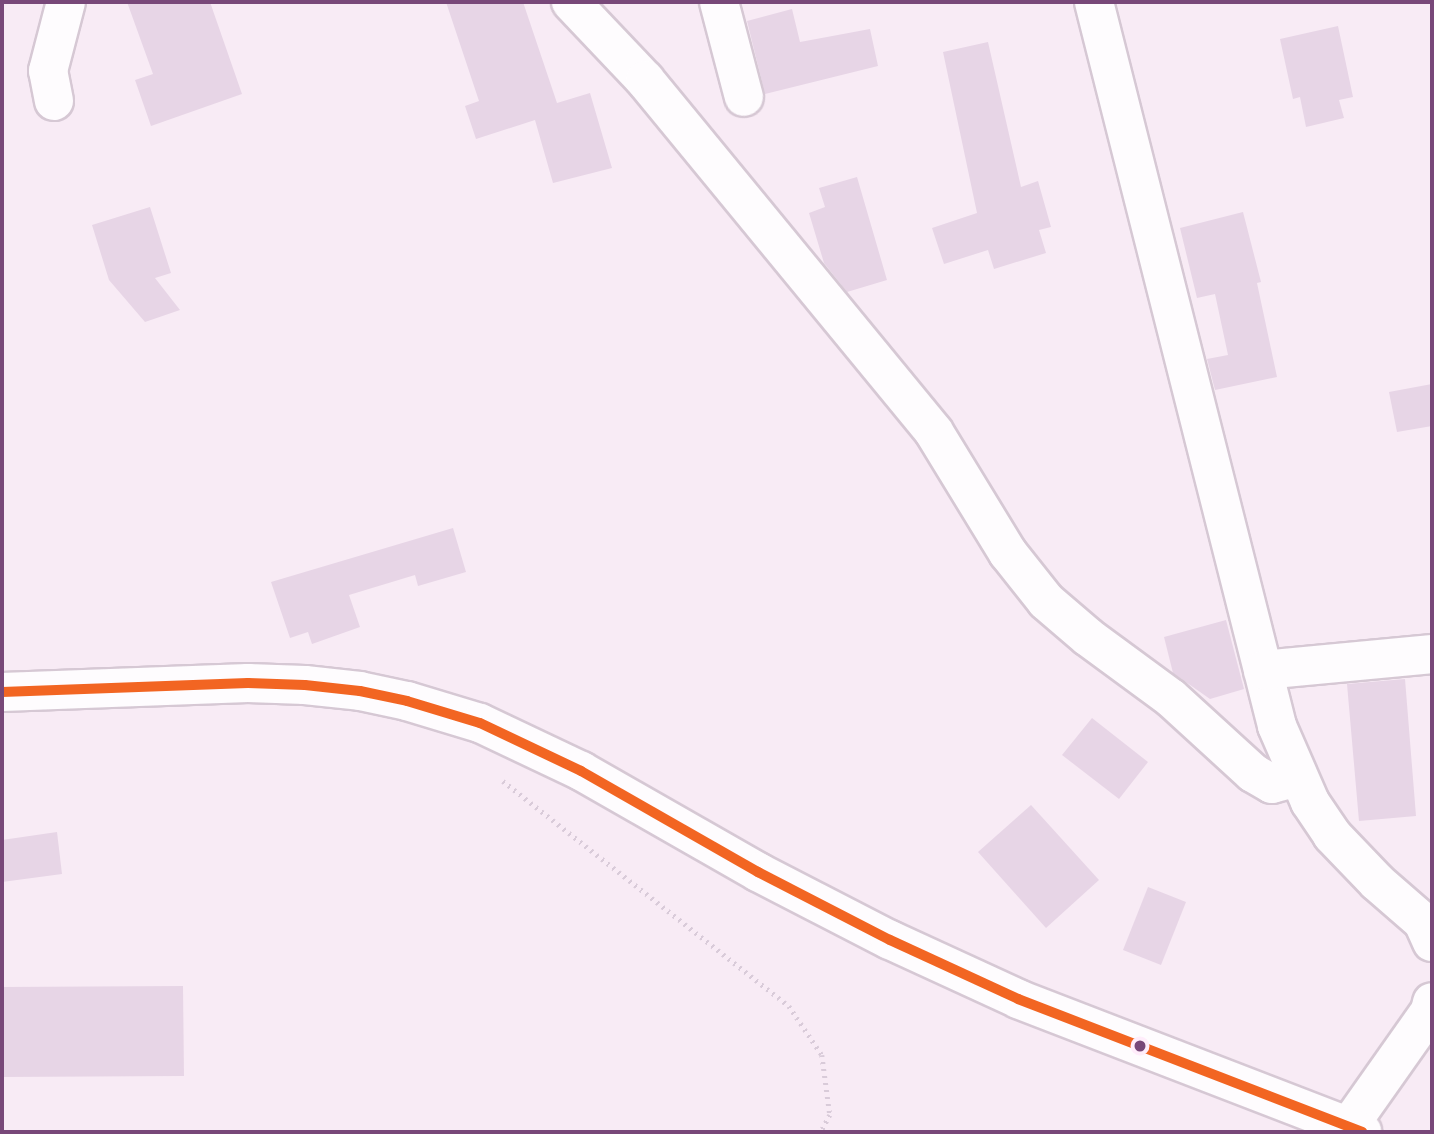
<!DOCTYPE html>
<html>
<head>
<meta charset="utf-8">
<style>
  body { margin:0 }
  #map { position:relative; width:1434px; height:1134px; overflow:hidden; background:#f8ebf5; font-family:"Fira Sans",sans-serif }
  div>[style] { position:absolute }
  .building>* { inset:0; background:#e7d5e6 }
  .path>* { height:4.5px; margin-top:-2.25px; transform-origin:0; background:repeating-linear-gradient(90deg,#d9cbd9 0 2px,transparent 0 7px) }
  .roads { filter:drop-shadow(2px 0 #d6c8d4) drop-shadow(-2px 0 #d6c8d4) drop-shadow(0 2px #d6c8d4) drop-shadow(0 -2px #d6c8d4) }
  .street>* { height:38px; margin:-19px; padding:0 19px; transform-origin:19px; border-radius:19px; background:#fefcfe }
  .secondary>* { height:38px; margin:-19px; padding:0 19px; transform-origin:19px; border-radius:19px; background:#fefcfe }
  .bus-1>* { height:10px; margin:-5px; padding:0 5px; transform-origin:5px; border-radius:5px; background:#f26522 }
  .dots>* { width:19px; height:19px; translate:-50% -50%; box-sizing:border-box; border:4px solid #ffedfb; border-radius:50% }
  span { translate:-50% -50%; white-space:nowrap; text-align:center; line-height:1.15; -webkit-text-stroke:6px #ffedfb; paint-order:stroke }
  .frame { position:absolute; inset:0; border:4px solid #784879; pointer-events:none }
</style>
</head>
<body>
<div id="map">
  <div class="building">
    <i style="clip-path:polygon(127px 2px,210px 2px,242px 94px,151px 126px,135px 80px,153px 74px)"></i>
    <i style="clip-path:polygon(446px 2px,523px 2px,557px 103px,590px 93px,612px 168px,553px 183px,535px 120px,476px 139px,465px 106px,479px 101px)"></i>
    <i style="clip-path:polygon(792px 9px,800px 42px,870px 29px,878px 66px,765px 94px,747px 21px)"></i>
    <i style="clip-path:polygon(1338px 26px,1353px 97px,1339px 100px,1344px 118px,1306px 127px,1300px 97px,1293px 99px,1280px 39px)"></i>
    <i style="clip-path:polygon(988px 42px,1021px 187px,1038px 181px,1051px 227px,1039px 230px,1046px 253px,994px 269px,988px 250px,944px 264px,932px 228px,977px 213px,943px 52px)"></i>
    <i style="clip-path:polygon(857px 177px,887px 280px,847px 292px,824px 263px,809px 213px,825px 207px,819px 188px)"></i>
    <i style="clip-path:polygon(150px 207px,171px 273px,155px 278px,180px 310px,145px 322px,109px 280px,92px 225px)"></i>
    <i style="clip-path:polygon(1243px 212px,1261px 282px,1257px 283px,1277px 377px,1215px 390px,1207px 359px,1228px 355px,1215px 294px,1197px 298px,1180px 228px)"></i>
    <i style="clip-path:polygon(1432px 384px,1432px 426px,1397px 432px,1389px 392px)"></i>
    <i style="clip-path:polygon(453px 528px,466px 572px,418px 586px,415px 575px,349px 595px,360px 627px,312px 644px,308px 632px,290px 638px,271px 582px)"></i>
    <i style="clip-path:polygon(1226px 620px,1244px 689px,1210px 699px,1173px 673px,1164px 637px)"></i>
    <i style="clip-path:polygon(1405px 679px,1416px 816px,1359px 821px,1347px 684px)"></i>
    <i style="clip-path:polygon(1092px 718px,1148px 762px,1119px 799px,1062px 755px)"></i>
    <i style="clip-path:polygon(1031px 805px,1099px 880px,1046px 928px,978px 852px)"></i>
    <i style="clip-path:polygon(57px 832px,62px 874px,2px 882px,2px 840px)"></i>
    <i style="clip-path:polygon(1148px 887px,1186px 902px,1161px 965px,1123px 950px)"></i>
    <i style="clip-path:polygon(183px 986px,184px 1076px,2px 1077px,2px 987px)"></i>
  </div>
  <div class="path">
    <i style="left:503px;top:781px;width:364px;rotate:38.2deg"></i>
    <i style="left:789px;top:1006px;width:59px;rotate:56deg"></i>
    <i style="left:822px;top:1055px;width:61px;rotate:82.4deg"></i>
    <i style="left:830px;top:1115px;width:19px;rotate:118deg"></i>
  </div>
  <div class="roads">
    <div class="street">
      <i style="left:571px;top:2px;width:108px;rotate:46.5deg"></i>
      <i style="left:645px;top:80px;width:455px;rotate:50.6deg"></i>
      <i style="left:934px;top:432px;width:142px;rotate:58.6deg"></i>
      <i style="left:1008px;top:553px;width:61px;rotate:51.6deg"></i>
      <i style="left:1046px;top:601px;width:55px;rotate:40.6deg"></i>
      <i style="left:1088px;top:637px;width:103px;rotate:36.3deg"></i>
      <i style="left:1171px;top:698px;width:111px;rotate:42.4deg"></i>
      <i style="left:1253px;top:773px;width:22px;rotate:30deg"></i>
      <i style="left:1272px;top:784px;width:27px;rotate:-15deg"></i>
      <i style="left:719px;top:2px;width:98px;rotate:75.3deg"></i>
      <i style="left:1094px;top:2px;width:747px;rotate:75.81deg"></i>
      <i style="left:1277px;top:726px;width:83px;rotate:66.5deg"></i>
      <i style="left:1310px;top:802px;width:40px;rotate:56deg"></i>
      <i style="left:1332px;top:835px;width:65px;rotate:46.2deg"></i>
      <i style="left:1377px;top:882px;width:61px;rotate:41deg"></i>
      <i style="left:1423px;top:922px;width:22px;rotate:66deg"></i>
      <i style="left:54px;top:101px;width:31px;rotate:-101deg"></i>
      <i style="left:48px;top:71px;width:71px;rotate:-75.4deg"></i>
      <i style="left:1263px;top:670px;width:170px;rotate:-5.4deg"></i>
      <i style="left:1349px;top:1126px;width:141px;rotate:-54.8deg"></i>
      <i style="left:1430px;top:1011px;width:9px;rotate:-77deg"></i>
    </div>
    <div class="secondary">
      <i style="left:2px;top:692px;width:246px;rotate:-2.1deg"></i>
      <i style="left:248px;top:683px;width:57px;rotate:2deg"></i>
      <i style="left:305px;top:685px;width:55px;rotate:6.2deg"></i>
      <i style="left:360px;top:691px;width:48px;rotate:12deg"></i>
      <i style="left:407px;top:701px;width:76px;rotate:16.8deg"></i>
      <i style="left:480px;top:723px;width:112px;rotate:25.4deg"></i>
      <i style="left:581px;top:771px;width:204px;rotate:29.7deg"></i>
      <i style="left:758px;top:872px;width:148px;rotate:27.3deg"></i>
      <i style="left:890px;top:940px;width:141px;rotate:24.7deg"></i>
      <i style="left:1018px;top:999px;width:369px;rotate:21.1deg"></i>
    </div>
  </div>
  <div class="bus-1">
    <i style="left:2px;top:692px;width:246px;rotate:-2.1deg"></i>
    <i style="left:248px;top:683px;width:57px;rotate:2deg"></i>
    <i style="left:305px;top:685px;width:55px;rotate:6.2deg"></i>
    <i style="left:360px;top:691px;width:48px;rotate:12deg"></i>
    <i style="left:407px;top:701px;width:76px;rotate:16.8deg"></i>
    <i style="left:480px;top:723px;width:112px;rotate:25.4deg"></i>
    <i style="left:581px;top:771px;width:204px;rotate:29.7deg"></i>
    <i style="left:758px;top:872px;width:148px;rotate:27.3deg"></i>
    <i style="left:890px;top:940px;width:141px;rotate:24.7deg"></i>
    <i style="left:1018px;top:999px;width:369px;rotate:21.1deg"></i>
  </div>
  <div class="dots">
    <i style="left:1140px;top:1046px;background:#784879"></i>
  </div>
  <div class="frame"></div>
</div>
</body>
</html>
